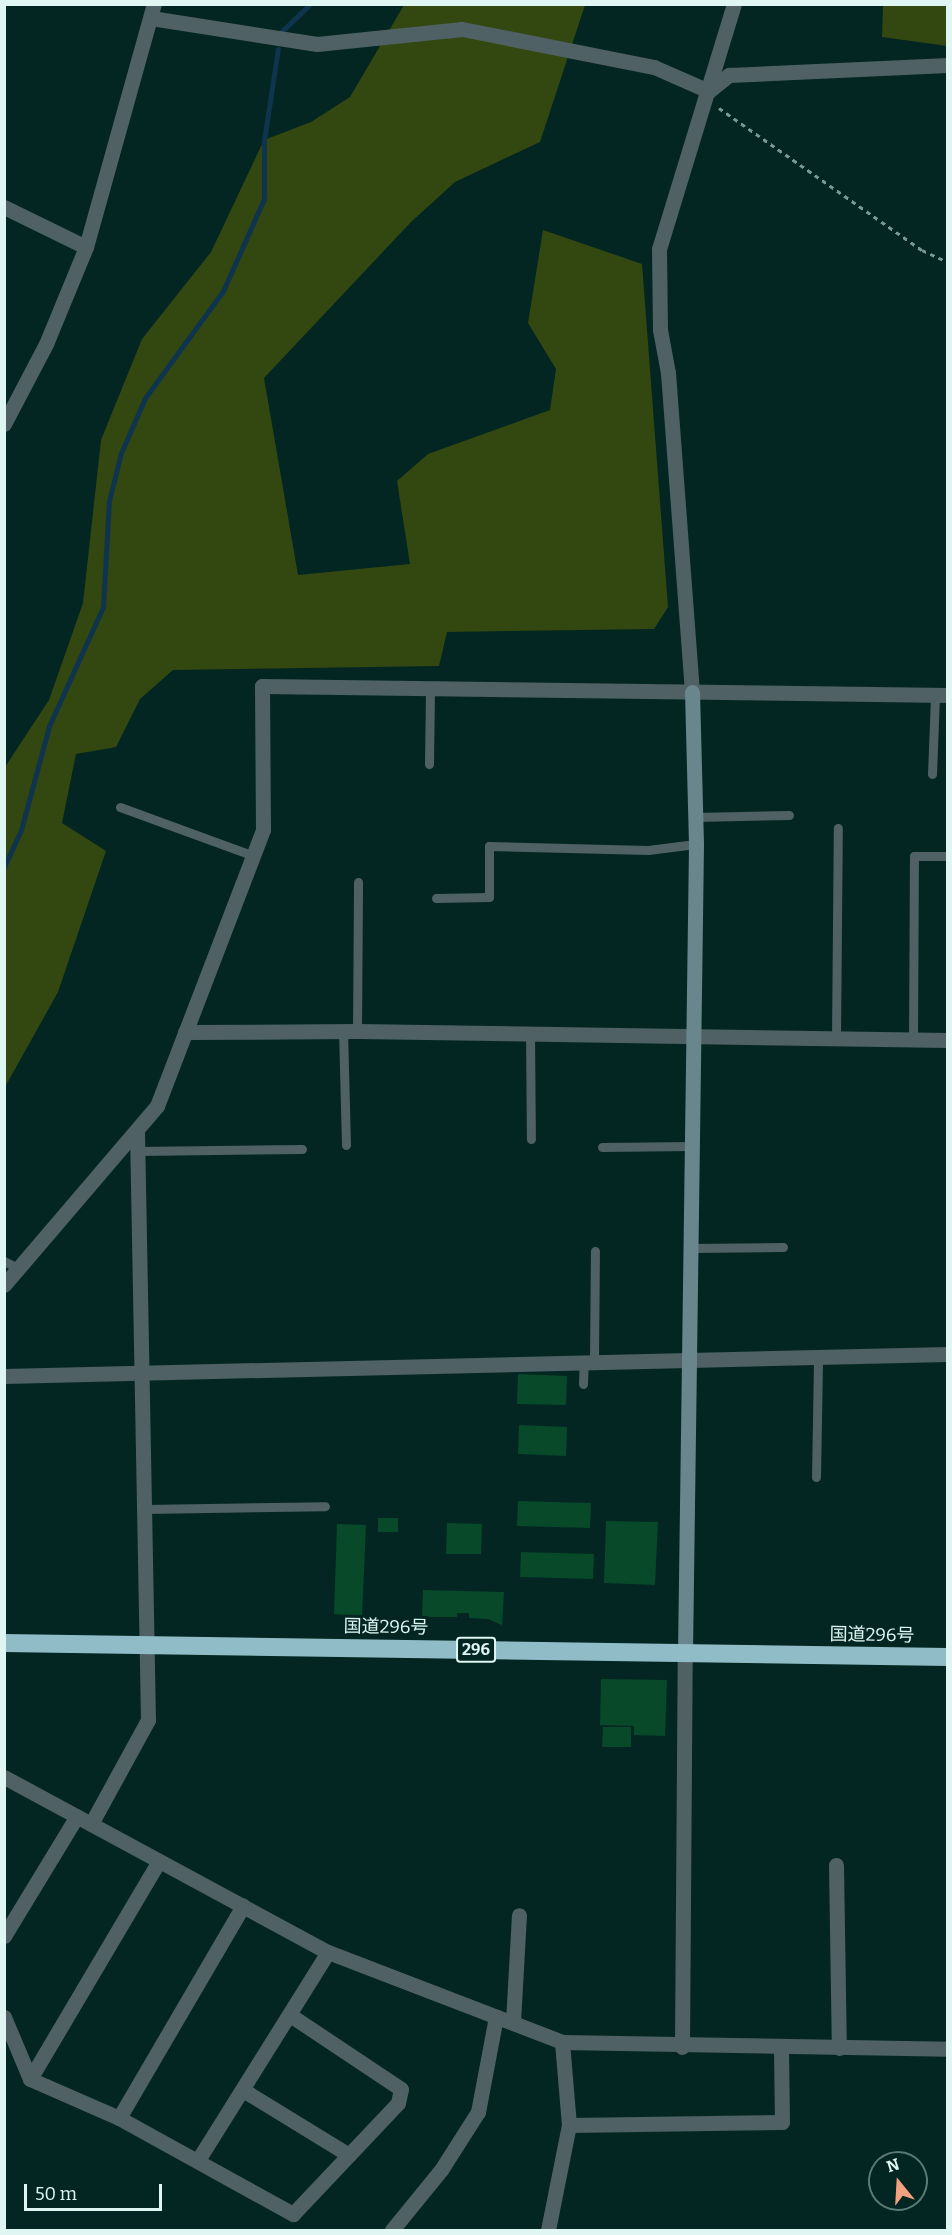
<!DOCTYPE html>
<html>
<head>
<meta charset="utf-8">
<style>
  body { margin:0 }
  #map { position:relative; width:952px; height:2235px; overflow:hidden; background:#032622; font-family:Bitter,"Noto Sans JP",serif }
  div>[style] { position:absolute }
  .green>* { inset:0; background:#334711 }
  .stream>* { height:5px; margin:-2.5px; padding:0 2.5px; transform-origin:2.5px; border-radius:2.5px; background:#0e354d }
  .building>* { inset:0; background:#08492a }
  .path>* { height:3px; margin-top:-1.5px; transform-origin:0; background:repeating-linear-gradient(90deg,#7c9894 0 4.5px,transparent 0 9px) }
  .lane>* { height:9px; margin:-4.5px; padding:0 4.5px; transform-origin:4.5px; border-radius:4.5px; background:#4f6165 }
  .street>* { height:15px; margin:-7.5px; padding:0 7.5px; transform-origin:7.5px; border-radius:7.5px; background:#4f6165 }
  .secondary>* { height:15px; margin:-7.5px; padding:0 7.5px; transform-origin:7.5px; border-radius:7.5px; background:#69868c }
  .highway>* { height:18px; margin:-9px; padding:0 9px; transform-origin:9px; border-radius:9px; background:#8fbcc6 }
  span { translate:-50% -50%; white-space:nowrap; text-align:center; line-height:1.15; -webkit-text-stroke:6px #032622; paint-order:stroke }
  .shield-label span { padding:2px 4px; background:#032622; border:2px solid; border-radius:4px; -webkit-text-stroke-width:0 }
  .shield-label { font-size:16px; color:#dff6f2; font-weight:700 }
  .street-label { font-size:18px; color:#dff6f2 }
  .frame { position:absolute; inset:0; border:6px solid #dff6f2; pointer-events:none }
  .north { position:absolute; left:868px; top:2151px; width:60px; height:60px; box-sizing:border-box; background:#032622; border:2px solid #5b7975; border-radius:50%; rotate:342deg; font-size:16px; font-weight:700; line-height:24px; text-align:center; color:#dff6f2 }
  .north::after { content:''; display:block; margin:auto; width:21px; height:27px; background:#f2a07f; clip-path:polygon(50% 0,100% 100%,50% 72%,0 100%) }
  .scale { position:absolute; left:24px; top:2184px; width:138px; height:27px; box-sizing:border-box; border:3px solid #dff6f2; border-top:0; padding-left:8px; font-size:18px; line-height:21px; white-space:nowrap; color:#dff6f2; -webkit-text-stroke:4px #032622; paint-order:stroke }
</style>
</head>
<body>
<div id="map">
  <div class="green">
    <i style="clip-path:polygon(404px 5px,585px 5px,540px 142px,455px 182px,411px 222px,264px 378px,298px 575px,410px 564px,397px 481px,428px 454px,550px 410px,556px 369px,528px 323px,543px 230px,642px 264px,668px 607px,654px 629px,447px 632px,439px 666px,173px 670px,140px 699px,116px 747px,76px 754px,62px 823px,106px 851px,58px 992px,5px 1087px,5px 767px,49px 700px,83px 603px,101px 440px,142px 339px,211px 252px,264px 140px,311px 122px,350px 97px)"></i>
    <i style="clip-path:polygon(883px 5px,947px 5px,947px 46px,882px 37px)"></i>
  </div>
  <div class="stream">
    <i style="left:281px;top:32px;width:40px;rotate:-44deg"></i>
    <i style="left:4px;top:867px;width:41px;rotate:-65.3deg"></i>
    <i style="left:21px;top:830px;width:108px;rotate:-74.9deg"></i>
    <i style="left:49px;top:726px;width:131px;rotate:-65.6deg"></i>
    <i style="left:103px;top:607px;width:106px;rotate:-86.8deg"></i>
    <i style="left:109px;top:501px;width:49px;rotate:-76deg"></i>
    <i style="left:121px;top:453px;width:60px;rotate:-66.4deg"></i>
    <i style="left:145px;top:398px;width:132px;rotate:-53.9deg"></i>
    <i style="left:223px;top:291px;width:101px;rotate:-66deg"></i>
    <i style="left:264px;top:199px;width:59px;rotate:-90deg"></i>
    <i style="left:264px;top:140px;width:92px;rotate:-81.3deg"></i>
  </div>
  <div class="building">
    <i style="clip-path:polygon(518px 1374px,567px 1376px,566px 1405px,517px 1404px)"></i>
    <i style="clip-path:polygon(519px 1425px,567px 1427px,566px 1456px,518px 1454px)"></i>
    <i style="clip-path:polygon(518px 1501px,591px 1503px,590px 1528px,517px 1526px)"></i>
    <i style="clip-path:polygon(378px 1518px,398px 1518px,398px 1532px,378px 1532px)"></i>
    <i style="clip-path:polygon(606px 1521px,658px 1522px,655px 1585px,604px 1583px)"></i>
    <i style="clip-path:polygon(447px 1523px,482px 1524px,481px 1554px,446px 1554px)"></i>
    <i style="clip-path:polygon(337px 1524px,366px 1525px,362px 1616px,334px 1614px)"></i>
    <i style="clip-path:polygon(521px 1552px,594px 1554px,593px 1579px,520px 1577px)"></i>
    <i style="clip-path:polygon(423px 1590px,504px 1592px,502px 1625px,488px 1619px,469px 1618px,469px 1613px,457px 1613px,457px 1617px,422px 1617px)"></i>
    <i style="clip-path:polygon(601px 1679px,667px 1680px,665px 1736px,634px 1735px,634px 1726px,600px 1725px)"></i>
    <i style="clip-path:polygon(603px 1727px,631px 1727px,631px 1747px,602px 1747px)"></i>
  </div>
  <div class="path">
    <i style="left:719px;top:108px;width:248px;rotate:35deg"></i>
    <i style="left:922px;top:250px;width:29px;rotate:25deg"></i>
  </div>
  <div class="lane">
    <i style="left:429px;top:764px;width:76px;rotate:-89.2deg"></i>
    <i style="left:932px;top:774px;width:79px;rotate:-87.8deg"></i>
    <i style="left:120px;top:807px;width:143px;rotate:20.1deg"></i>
    <i style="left:695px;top:817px;width:94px;rotate:-1.2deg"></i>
    <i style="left:436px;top:898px;width:53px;rotate:-1.1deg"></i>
    <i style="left:489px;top:897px;width:51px;rotate:-90deg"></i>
    <i style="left:489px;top:846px;width:159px;rotate:1.4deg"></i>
    <i style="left:648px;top:850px;width:48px;rotate:-7.1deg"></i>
    <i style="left:343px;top:1030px;width:115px;rotate:88.5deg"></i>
    <i style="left:357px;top:1031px;width:149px;rotate:-89.6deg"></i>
    <i style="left:530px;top:1033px;width:106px;rotate:89.5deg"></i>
    <i style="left:836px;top:1038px;width:210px;rotate:-89.5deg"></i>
    <i style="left:913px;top:1040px;width:184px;rotate:-89.7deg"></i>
    <i style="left:914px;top:856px;width:34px"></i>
    <i style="left:602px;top:1147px;width:91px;rotate:-0.6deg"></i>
    <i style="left:137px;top:1151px;width:165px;rotate:-0.7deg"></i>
    <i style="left:692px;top:1248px;width:91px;rotate:-0.6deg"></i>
    <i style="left:4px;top:1261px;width:16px;rotate:27deg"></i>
    <i style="left:594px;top:1360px;width:109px;rotate:-89.5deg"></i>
    <i style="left:583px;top:1384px;width:24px;rotate:-88deg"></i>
    <i style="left:816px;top:1477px;width:120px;rotate:-89deg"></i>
    <i style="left:144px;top:1509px;width:181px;rotate:-0.9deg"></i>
  </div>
  <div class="street">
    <i style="left:151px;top:18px;width:168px;rotate:8.9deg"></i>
    <i style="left:317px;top:44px;width:146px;rotate:-5.9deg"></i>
    <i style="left:462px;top:29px;width:196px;rotate:11.2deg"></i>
    <i style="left:654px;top:67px;width:60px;rotate:23.6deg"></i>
    <i style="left:709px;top:91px;width:26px;rotate:-39deg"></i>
    <i style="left:729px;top:75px;width:219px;rotate:-2.6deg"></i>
    <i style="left:4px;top:207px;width:91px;rotate:26deg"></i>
    <i style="left:4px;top:424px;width:90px;rotate:-62.3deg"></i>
    <i style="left:46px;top:344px;width:105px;rotate:-67.6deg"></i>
    <i style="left:86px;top:247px;width:252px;rotate:-74.4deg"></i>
    <i style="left:692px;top:692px;width:320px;rotate:-94.3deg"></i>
    <i style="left:668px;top:373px;width:44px;rotate:-100.5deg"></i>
    <i style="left:660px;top:330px;width:81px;rotate:-90.7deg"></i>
    <i style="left:659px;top:249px;width:256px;rotate:-73deg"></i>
    <i style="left:185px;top:1032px;width:172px;rotate:-0.3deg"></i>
    <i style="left:357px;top:1031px;width:591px;rotate:0.87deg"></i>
    <i style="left:4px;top:1285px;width:235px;rotate:-49.5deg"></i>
    <i style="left:157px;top:1106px;width:296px;rotate:-69deg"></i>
    <i style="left:263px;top:830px;width:144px;rotate:-90.4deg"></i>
    <i style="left:262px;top:686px;width:686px;rotate:0.75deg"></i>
    <i style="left:4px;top:1376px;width:944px;rotate:-1.34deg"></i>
    <i style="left:4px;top:1777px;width:368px;rotate:28.4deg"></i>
    <i style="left:328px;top:1952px;width:251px;rotate:21deg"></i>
    <i style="left:562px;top:2042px;width:386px;rotate:1deg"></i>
    <i style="left:91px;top:1824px;width:119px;rotate:-61.3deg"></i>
    <i style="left:148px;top:1720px;width:587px;rotate:-91.07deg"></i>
    <i style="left:836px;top:1865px;width:183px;rotate:89.1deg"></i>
    <i style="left:4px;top:1936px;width:140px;rotate:-58.7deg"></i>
    <i style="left:4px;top:2017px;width:67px;rotate:67.2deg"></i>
    <i style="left:30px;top:2079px;width:97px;rotate:23.7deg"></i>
    <i style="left:119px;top:2118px;width:199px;rotate:28.9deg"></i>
    <i style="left:293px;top:2214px;width:153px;rotate:-46.6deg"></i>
    <i style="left:398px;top:2103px;width:14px;rotate:-78deg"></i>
    <i style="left:401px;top:2089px;width:133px;rotate:-146.3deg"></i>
    <i style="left:513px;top:2022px;width:107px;rotate:-86.8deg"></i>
    <i style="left:562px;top:2042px;width:83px;rotate:85.2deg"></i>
    <i style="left:682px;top:2047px;width:394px;rotate:-89.6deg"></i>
    <i style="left:30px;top:2079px;width:253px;rotate:-59.4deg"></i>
    <i style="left:243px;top:2090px;width:124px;rotate:31.5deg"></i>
    <i style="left:119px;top:2118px;width:246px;rotate:-59.7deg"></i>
    <i style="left:198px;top:2160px;width:245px;rotate:-58deg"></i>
    <i style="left:392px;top:2230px;width:77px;rotate:-50.8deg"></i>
    <i style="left:441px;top:2170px;width:69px;rotate:-57.5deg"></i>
    <i style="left:478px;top:2112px;width:97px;rotate:-79.3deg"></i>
    <i style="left:548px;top:2230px;width:107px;rotate:-78.7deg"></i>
    <i style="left:569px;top:2125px;width:213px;rotate:-0.8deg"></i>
    <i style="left:782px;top:2122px;width:74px;rotate:-90.8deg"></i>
  </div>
  <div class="secondary">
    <i style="left:685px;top:1653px;width:809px;rotate:-89.22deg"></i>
    <i style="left:696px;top:844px;width:152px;rotate:-91.5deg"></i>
  </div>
  <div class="highway">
    <i style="left:4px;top:1643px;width:944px;rotate:0.85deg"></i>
  </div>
  <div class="shield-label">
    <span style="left:476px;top:1650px">296</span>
  </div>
  <div class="street-label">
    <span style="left:386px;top:1627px;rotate:1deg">国道296号</span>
    <span style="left:872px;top:1635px;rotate:1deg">国道296号</span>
  </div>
  <div class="frame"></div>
  <div class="north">N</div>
  <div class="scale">50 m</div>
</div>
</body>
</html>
